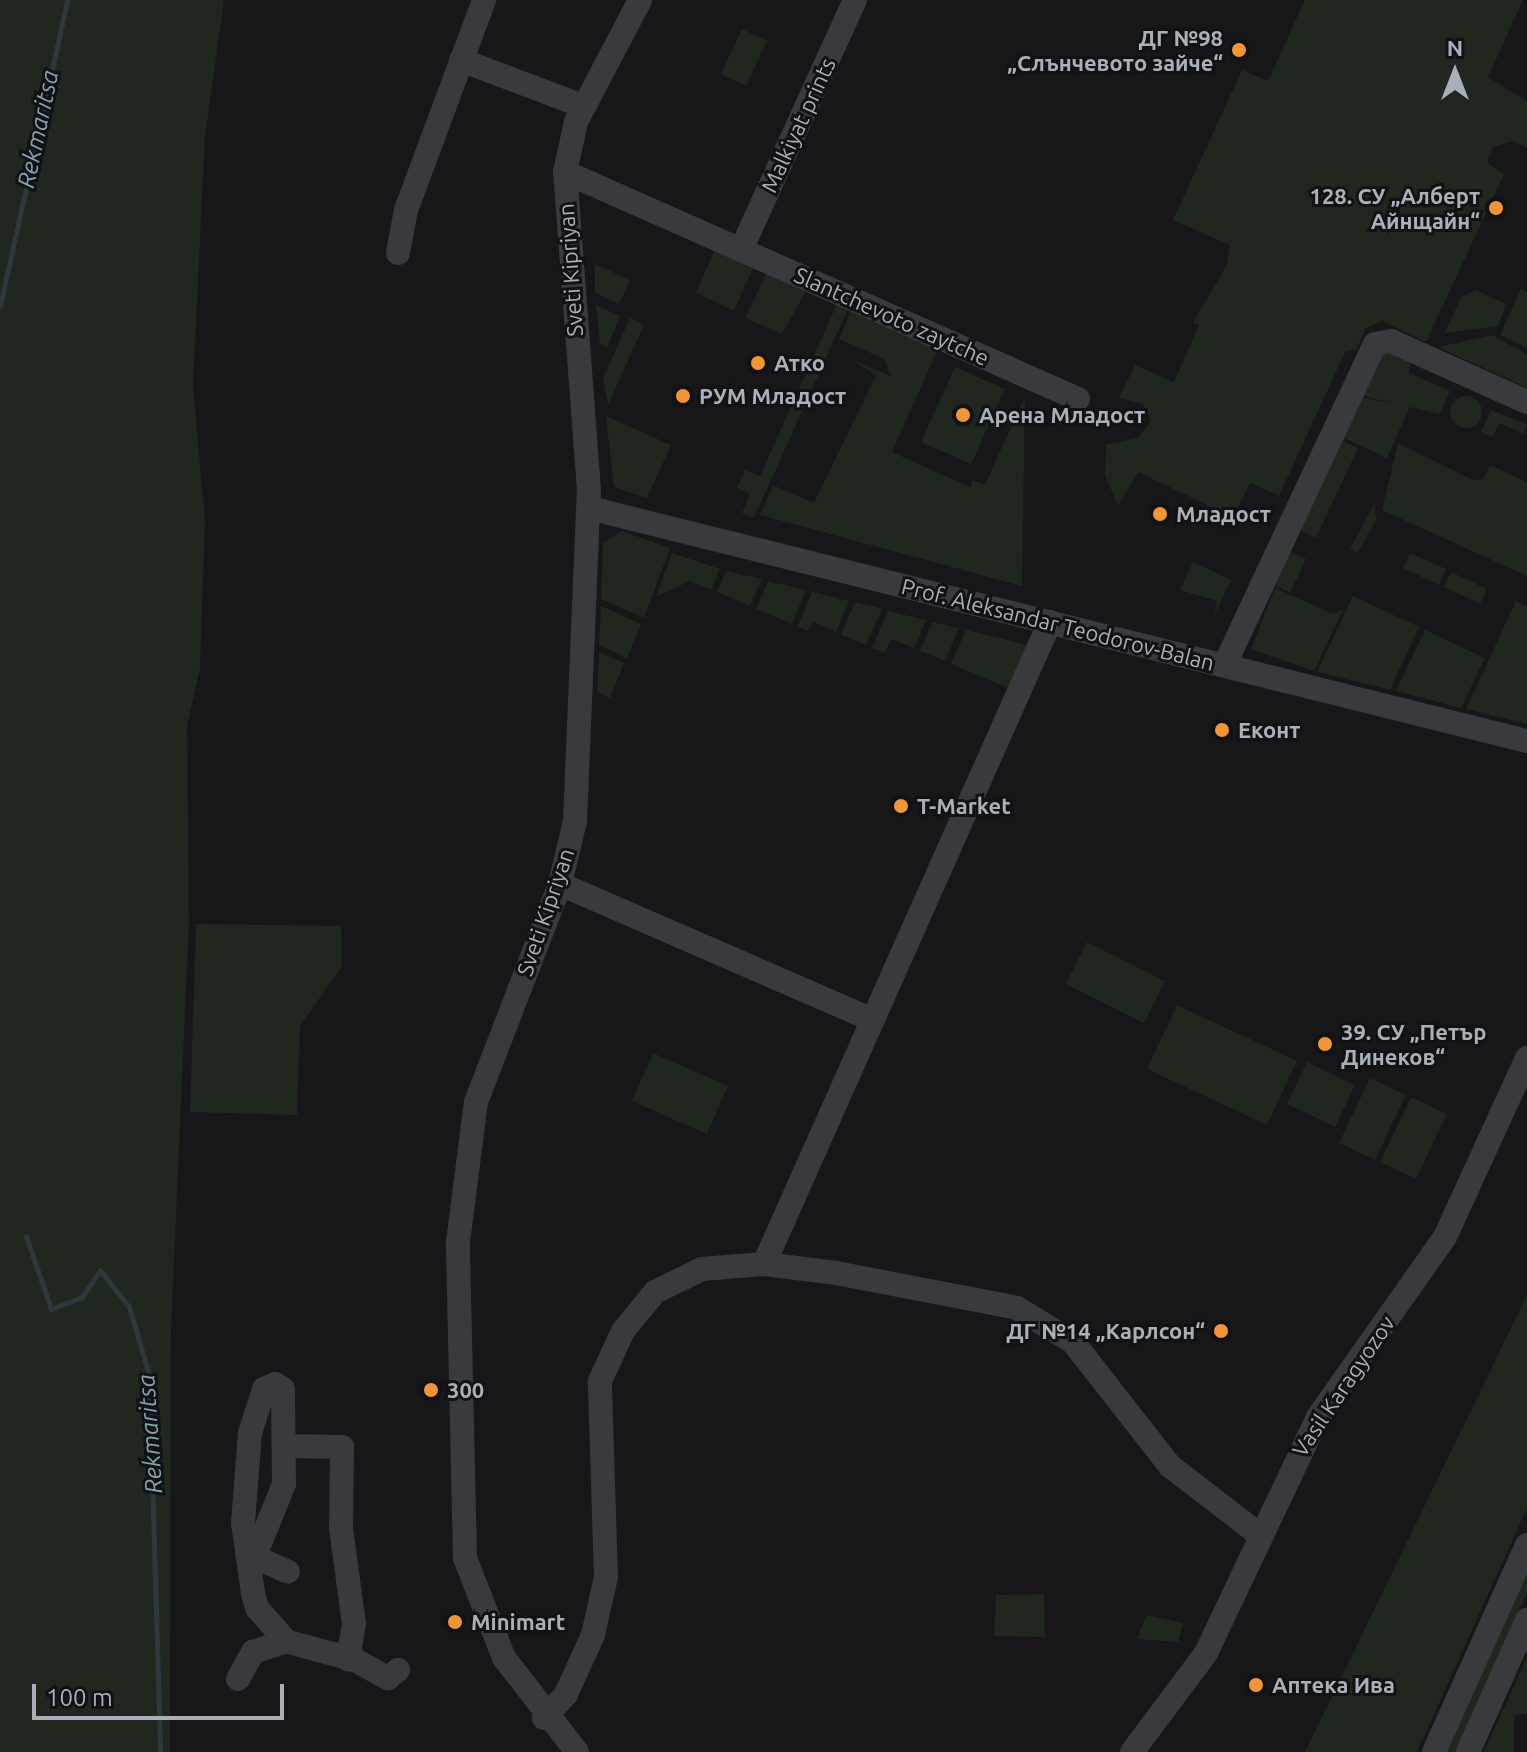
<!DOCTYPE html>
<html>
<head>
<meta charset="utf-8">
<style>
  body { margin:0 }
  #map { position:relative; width:1527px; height:1752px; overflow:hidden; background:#171719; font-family:Ubuntu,sans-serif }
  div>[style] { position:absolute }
  .green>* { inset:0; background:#1f271f }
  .round { border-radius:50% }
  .stream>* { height:5px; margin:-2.5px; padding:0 2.5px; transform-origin:2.5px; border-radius:2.5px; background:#2d383d }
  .minor>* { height:24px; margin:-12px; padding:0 12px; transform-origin:12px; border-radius:12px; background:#383a3e }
  .dots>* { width:22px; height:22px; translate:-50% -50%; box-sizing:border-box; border:4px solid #121214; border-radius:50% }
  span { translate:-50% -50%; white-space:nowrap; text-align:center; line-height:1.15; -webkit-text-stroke:6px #121214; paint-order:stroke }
  .poi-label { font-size:22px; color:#a9b0b9; font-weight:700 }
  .right { translate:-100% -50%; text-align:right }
  .left { translate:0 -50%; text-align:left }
  .street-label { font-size:22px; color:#a9b0b9 }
  .water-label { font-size:24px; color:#81a4b3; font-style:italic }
  .north { position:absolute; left:1415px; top:32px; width:80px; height:80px; -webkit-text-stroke:6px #121214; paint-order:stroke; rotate:0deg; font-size:22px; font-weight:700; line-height:32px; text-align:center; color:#a9b0b9 }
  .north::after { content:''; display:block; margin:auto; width:28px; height:36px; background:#a9b0b9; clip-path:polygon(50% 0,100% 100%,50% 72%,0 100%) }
  .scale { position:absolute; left:32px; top:1684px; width:252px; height:36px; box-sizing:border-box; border:4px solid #a9b0b9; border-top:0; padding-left:10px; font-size:24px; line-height:28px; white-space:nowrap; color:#a9b0b9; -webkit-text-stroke:6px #121214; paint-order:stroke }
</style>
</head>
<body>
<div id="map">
  <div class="green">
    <i style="clip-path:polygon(0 0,224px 0,205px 136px,193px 386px,205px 520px,200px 668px,187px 726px,189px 922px,171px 1328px,170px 1752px,0 1752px)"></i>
    <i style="clip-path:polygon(1305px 0,1523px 0,1488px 77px,1527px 101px,1527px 148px,1513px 141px,1493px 147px,1487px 162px,1504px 174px,1426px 342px,1382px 321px,1366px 328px,1356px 350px,1345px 352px,1279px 496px,1250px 483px,1237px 510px,1224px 513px,1138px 472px,1118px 506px,1105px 475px,1106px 444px,1138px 438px,1151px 421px,1143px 404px,1119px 398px,1135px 365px,1174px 382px,1199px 325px,1193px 322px,1226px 267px,1230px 245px,1173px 220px,1242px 70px,1268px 81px)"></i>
    <i style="clip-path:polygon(742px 29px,767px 41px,746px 86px,721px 74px)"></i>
    <i style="clip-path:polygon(714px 251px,754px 266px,734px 311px,696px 293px)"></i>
    <i style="clip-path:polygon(595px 264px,630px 280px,619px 304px,595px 293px)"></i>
    <i style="clip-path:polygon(767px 272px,806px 291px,782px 334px,745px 318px)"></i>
    <i style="clip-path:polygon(1521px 289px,1527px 292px,1527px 348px,1500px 335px)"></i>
    <i style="clip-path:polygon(1476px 290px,1506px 304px,1498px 326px,1445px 333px,1461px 297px)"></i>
    <i style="clip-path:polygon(837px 304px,848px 309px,754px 518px,742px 513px,750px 494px,737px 488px,745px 470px,760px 476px)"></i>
    <i style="clip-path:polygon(596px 305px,620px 316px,607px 348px,600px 344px)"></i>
    <i style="clip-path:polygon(851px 311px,938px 349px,892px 452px,970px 487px,973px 480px,985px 485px,1025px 396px,1022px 586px,760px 515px,773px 485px,814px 503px,876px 375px,850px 359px,891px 376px,884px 359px,839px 339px)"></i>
    <i style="clip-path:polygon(630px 318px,644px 325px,608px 405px,603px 378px)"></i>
    <i style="clip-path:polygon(1492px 335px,1527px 354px,1527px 388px,1438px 347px)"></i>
    <i style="clip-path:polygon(1384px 350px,1410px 359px,1409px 373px,1450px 391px,1440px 414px,1359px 395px)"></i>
    <i style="clip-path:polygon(955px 367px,1005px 389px,971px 464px,921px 442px)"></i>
    <i class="round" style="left:1450px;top:396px;width:32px;height:32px"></i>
    <i style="clip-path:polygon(1358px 397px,1410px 406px,1387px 458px,1340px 436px)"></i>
    <i style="clip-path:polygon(1491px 410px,1527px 425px,1524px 434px,1499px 423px,1492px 437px,1481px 432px)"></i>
    <i style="clip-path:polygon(606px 416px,671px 445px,647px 498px,614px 487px)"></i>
    <i style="clip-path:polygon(1339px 439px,1358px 448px,1316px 538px,1297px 529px)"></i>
    <i style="clip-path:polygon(1398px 443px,1473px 480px,1484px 479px,1490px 465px,1527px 482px,1527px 576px,1382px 510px)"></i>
    <i style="clip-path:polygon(1375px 502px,1376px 520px,1358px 553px,1350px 549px)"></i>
    <i style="clip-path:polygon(622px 531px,670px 548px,644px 618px,601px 599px,603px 543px)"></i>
    <i style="clip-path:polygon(1287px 550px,1306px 559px,1290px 593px,1272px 584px)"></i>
    <i style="clip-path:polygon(672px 553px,720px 569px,711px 590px,690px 581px,656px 597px)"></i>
    <i style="clip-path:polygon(1410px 553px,1446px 569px,1439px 585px,1403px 568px)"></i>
    <i style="clip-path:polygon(1193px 562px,1231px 580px,1213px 618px,1217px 601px,1180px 590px)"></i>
    <i style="clip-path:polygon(726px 571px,762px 579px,750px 606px,717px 592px)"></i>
    <i style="clip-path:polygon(1451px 572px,1487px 589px,1480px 604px,1444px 587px)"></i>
    <i style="clip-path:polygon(768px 581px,806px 590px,792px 624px,756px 609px)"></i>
    <i style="clip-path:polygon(1275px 588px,1333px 614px,1343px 610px,1314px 671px,1251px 649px)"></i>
    <i style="clip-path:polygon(812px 592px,849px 601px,836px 632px,813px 622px,808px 631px,798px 626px)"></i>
    <i style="clip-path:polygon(1353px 596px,1419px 627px,1390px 690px,1317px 672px)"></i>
    <i style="clip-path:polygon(1516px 601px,1527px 606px,1527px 724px,1466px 709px)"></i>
    <i style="clip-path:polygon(855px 602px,882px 609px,866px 645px,841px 635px)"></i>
    <i style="clip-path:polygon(601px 606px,641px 624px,627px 658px,599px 645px)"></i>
    <i style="clip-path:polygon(888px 611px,926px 620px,914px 648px,891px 639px,885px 653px,872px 648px)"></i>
    <i style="clip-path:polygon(932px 622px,959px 628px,945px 661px,920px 651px)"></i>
    <i style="clip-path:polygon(966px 630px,1027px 645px,1008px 688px,951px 664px)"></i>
    <i style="clip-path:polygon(1425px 630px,1485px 658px,1461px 708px,1396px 691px)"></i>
    <i style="clip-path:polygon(599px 652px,624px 663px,610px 698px,597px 692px)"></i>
    <i style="clip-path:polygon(196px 924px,341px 926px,342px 966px,300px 1026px,297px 1115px,190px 1112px)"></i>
    <i style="clip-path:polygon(1087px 942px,1165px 981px,1144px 1023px,1066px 984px)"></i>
    <i style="clip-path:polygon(1177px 1005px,1297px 1061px,1267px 1125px,1147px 1069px)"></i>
    <i style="clip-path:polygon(653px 1053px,728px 1086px,707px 1134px,632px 1101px)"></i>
    <i style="clip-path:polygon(1307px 1062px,1355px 1085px,1335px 1127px,1287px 1104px)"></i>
    <i style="clip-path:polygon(1370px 1078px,1406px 1095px,1375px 1160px,1339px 1143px)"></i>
    <i style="clip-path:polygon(1411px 1097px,1447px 1114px,1416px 1179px,1380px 1162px)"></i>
    <i style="clip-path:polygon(1527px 1295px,1527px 1508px,1417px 1752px,1305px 1752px)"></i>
    <i style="clip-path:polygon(1527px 1569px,1527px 1593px,1456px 1752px,1444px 1752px)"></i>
    <i style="clip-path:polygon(1044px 1594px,1045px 1637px,994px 1636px,996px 1595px)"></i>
    <i style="clip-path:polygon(1146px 1615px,1183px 1623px,1178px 1642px,1137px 1639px)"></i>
    <i style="clip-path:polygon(1527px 1657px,1527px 1714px,1514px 1715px,1514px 1752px,1484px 1752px)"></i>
  </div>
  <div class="stream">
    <i style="left:0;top:306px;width:313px;rotate:-77.6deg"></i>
    <i style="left:26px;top:1236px;width:77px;rotate:71.1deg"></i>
    <i style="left:51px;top:1309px;width:33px;rotate:-21deg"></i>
    <i style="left:82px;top:1297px;width:32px;rotate:-56deg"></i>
    <i style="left:100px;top:1270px;width:47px;rotate:51.9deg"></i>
    <i style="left:129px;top:1307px;width:71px;rotate:73.6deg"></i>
    <i style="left:149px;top:1375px;width:377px;rotate:88.3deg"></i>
  </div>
  <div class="minor">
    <i style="left:461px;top:60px;width:130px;rotate:20.7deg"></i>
    <i style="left:565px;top:172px;width:561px;rotate:23.87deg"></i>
    <i style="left:741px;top:250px;width:275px;rotate:-65.5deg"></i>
    <i style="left:398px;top:253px;width:44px;rotate:-79.5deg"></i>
    <i style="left:406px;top:210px;width:224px;rotate:-69.6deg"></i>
    <i style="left:589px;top:508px;width:967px;rotate:13.95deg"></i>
    <i style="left:1225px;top:664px;width:353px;rotate:-64.9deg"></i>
    <i style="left:1375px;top:344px;width:16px;rotate:-11deg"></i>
    <i style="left:1391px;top:341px;width:149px;rotate:24.2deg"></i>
    <i style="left:560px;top:884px;width:341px;rotate:23.5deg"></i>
    <i style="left:764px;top:1264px;width:703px;rotate:-65.99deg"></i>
    <i style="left:284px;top:1446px;width:58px;rotate:1deg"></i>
    <i style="left:342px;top:1447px;width:81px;rotate:90.7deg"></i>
    <i style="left:341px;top:1528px;width:97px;rotate:82.3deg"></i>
    <i style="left:354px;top:1624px;width:36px;rotate:100deg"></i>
    <i style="left:255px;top:1557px;width:36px;rotate:24deg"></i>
    <i style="left:285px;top:1641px;width:73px;rotate:15.2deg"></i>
    <i style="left:355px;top:1660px;width:38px;rotate:29deg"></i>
    <i style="left:388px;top:1678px;width:13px;rotate:-39deg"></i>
    <i style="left:238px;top:1679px;width:31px;rotate:-61deg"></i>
    <i style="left:253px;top:1652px;width:35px;rotate:-18deg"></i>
    <i style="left:286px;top:1641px;width:44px;rotate:-131.3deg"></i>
    <i style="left:257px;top:1608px;width:16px;rotate:-105deg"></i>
    <i style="left:253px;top:1593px;width:71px;rotate:-98.1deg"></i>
    <i style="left:243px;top:1523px;width:90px;rotate:-85.6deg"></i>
    <i style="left:250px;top:1433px;width:46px;rotate:-72.3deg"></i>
    <i style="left:264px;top:1389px;width:12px;rotate:-24deg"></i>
    <i style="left:275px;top:1384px;width:9px;rotate:32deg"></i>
    <i style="left:283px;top:1389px;width:95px;rotate:89.4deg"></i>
    <i style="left:284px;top:1484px;width:91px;rotate:112deg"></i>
    <i style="left:544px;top:1718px;width:33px;rotate:-47deg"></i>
    <i style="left:566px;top:1694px;width:65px;rotate:-65.4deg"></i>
    <i style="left:593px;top:1635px;width:59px;rotate:-77.4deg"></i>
    <i style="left:606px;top:1577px;width:196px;rotate:-91.8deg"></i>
    <i style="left:600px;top:1381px;width:55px;rotate:-65.3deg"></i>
    <i style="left:623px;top:1331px;width:50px;rotate:-50.6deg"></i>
    <i style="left:655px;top:1292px;width:52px;rotate:-26.1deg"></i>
    <i style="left:702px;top:1269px;width:62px;rotate:-4.6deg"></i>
    <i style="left:764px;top:1264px;width:73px;rotate:7.1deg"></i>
    <i style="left:836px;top:1273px;width:184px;rotate:10.9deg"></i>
    <i style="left:1017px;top:1308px;width:66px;rotate:31.3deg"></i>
    <i style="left:1073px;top:1342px;width:157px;rotate:52deg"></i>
    <i style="left:1170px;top:1466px;width:110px;rotate:37.6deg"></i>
    <i style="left:577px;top:1752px;width:119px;rotate:-127.8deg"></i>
    <i style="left:504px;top:1658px;width:107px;rotate:-111.3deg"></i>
    <i style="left:465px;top:1558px;width:316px;rotate:-91.3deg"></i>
    <i style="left:458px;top:1242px;width:141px;rotate:-82.7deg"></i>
    <i style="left:476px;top:1102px;width:234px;rotate:-68.9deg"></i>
    <i style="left:560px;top:884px;width:65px;rotate:-76.6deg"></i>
    <i style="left:575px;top:821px;width:331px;rotate:-87.6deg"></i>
    <i style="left:589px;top:490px;width:319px;rotate:-94.3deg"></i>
    <i style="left:565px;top:172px;width:51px;rotate:-77.6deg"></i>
    <i style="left:576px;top:122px;width:138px;rotate:-62.3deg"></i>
    <i style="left:1132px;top:1752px;width:124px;rotate:-53.2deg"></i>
    <i style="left:1206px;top:1653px;width:261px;rotate:-64.6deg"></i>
    <i style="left:1318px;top:1417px;width:220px;rotate:-54.8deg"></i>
    <i style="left:1445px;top:1237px;width:197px;rotate:-65.4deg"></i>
    <i style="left:1434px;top:1752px;width:227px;rotate:-65.8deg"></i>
    <i style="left:1468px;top:1752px;width:145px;rotate:-65.9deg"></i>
  </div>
  <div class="dots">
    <i style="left:1239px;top:50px;background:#f19537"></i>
    <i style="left:1496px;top:208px;background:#f19537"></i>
    <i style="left:758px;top:363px;background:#f19537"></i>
    <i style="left:683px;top:396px;background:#f19537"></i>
    <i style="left:963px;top:415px;background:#f19537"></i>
    <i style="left:1160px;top:514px;background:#f19537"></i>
    <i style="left:1222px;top:730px;background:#f19537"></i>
    <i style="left:901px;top:806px;background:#f19537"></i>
    <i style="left:1325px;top:1044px;background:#f19537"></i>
    <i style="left:1221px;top:1331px;background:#f19537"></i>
    <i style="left:431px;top:1390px;background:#f19537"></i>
    <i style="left:455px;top:1622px;background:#f19537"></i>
    <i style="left:1256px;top:1685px;background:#f19537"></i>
  </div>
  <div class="poi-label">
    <span class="right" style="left:1223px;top:50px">ДГ №98<br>„Слънчевото зайче“</span>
    <span class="right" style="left:1480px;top:208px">128. СУ „Алберт<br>Айнщайн“</span>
    <span class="left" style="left:774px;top:363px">Атко</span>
    <span class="left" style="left:699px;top:396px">РУМ Младост</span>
    <span class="left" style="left:979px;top:415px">Арена Младост</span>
    <span class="left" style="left:1176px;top:514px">Младост</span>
    <span class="left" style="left:1238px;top:730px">Еконт</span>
    <span class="left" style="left:917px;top:806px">T-Market</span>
    <span class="left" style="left:1341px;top:1044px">39. СУ „Петър<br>Динеков“</span>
    <span class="right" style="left:1205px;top:1331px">ДГ №14 „Карлсон“</span>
    <span class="left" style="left:447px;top:1390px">300</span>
    <span class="left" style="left:471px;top:1622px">Minimart</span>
    <span class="left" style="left:1272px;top:1685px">Аптека Ива</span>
  </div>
  <div class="street-label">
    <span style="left:798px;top:125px;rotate:-65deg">Malkiyat prints</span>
    <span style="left:570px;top:270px;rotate:-94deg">Sveti Kipriyan</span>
    <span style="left:892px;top:316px;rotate:24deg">Slantchevoto zaytche</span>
    <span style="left:1058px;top:624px;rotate:14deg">Prof. Aleksandar Teodorov-Balan</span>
    <span style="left:545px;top:912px;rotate:-71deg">Sveti Kipriyan</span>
    <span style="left:1343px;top:1386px;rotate:-56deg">Vasil Karagyozov</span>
  </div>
  <div class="water-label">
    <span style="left:38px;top:129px;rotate:-78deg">Rekmaritsa</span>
    <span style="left:150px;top:1434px;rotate:-94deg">Rekmaritsa</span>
  </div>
  <div class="north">N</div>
  <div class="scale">100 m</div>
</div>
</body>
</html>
